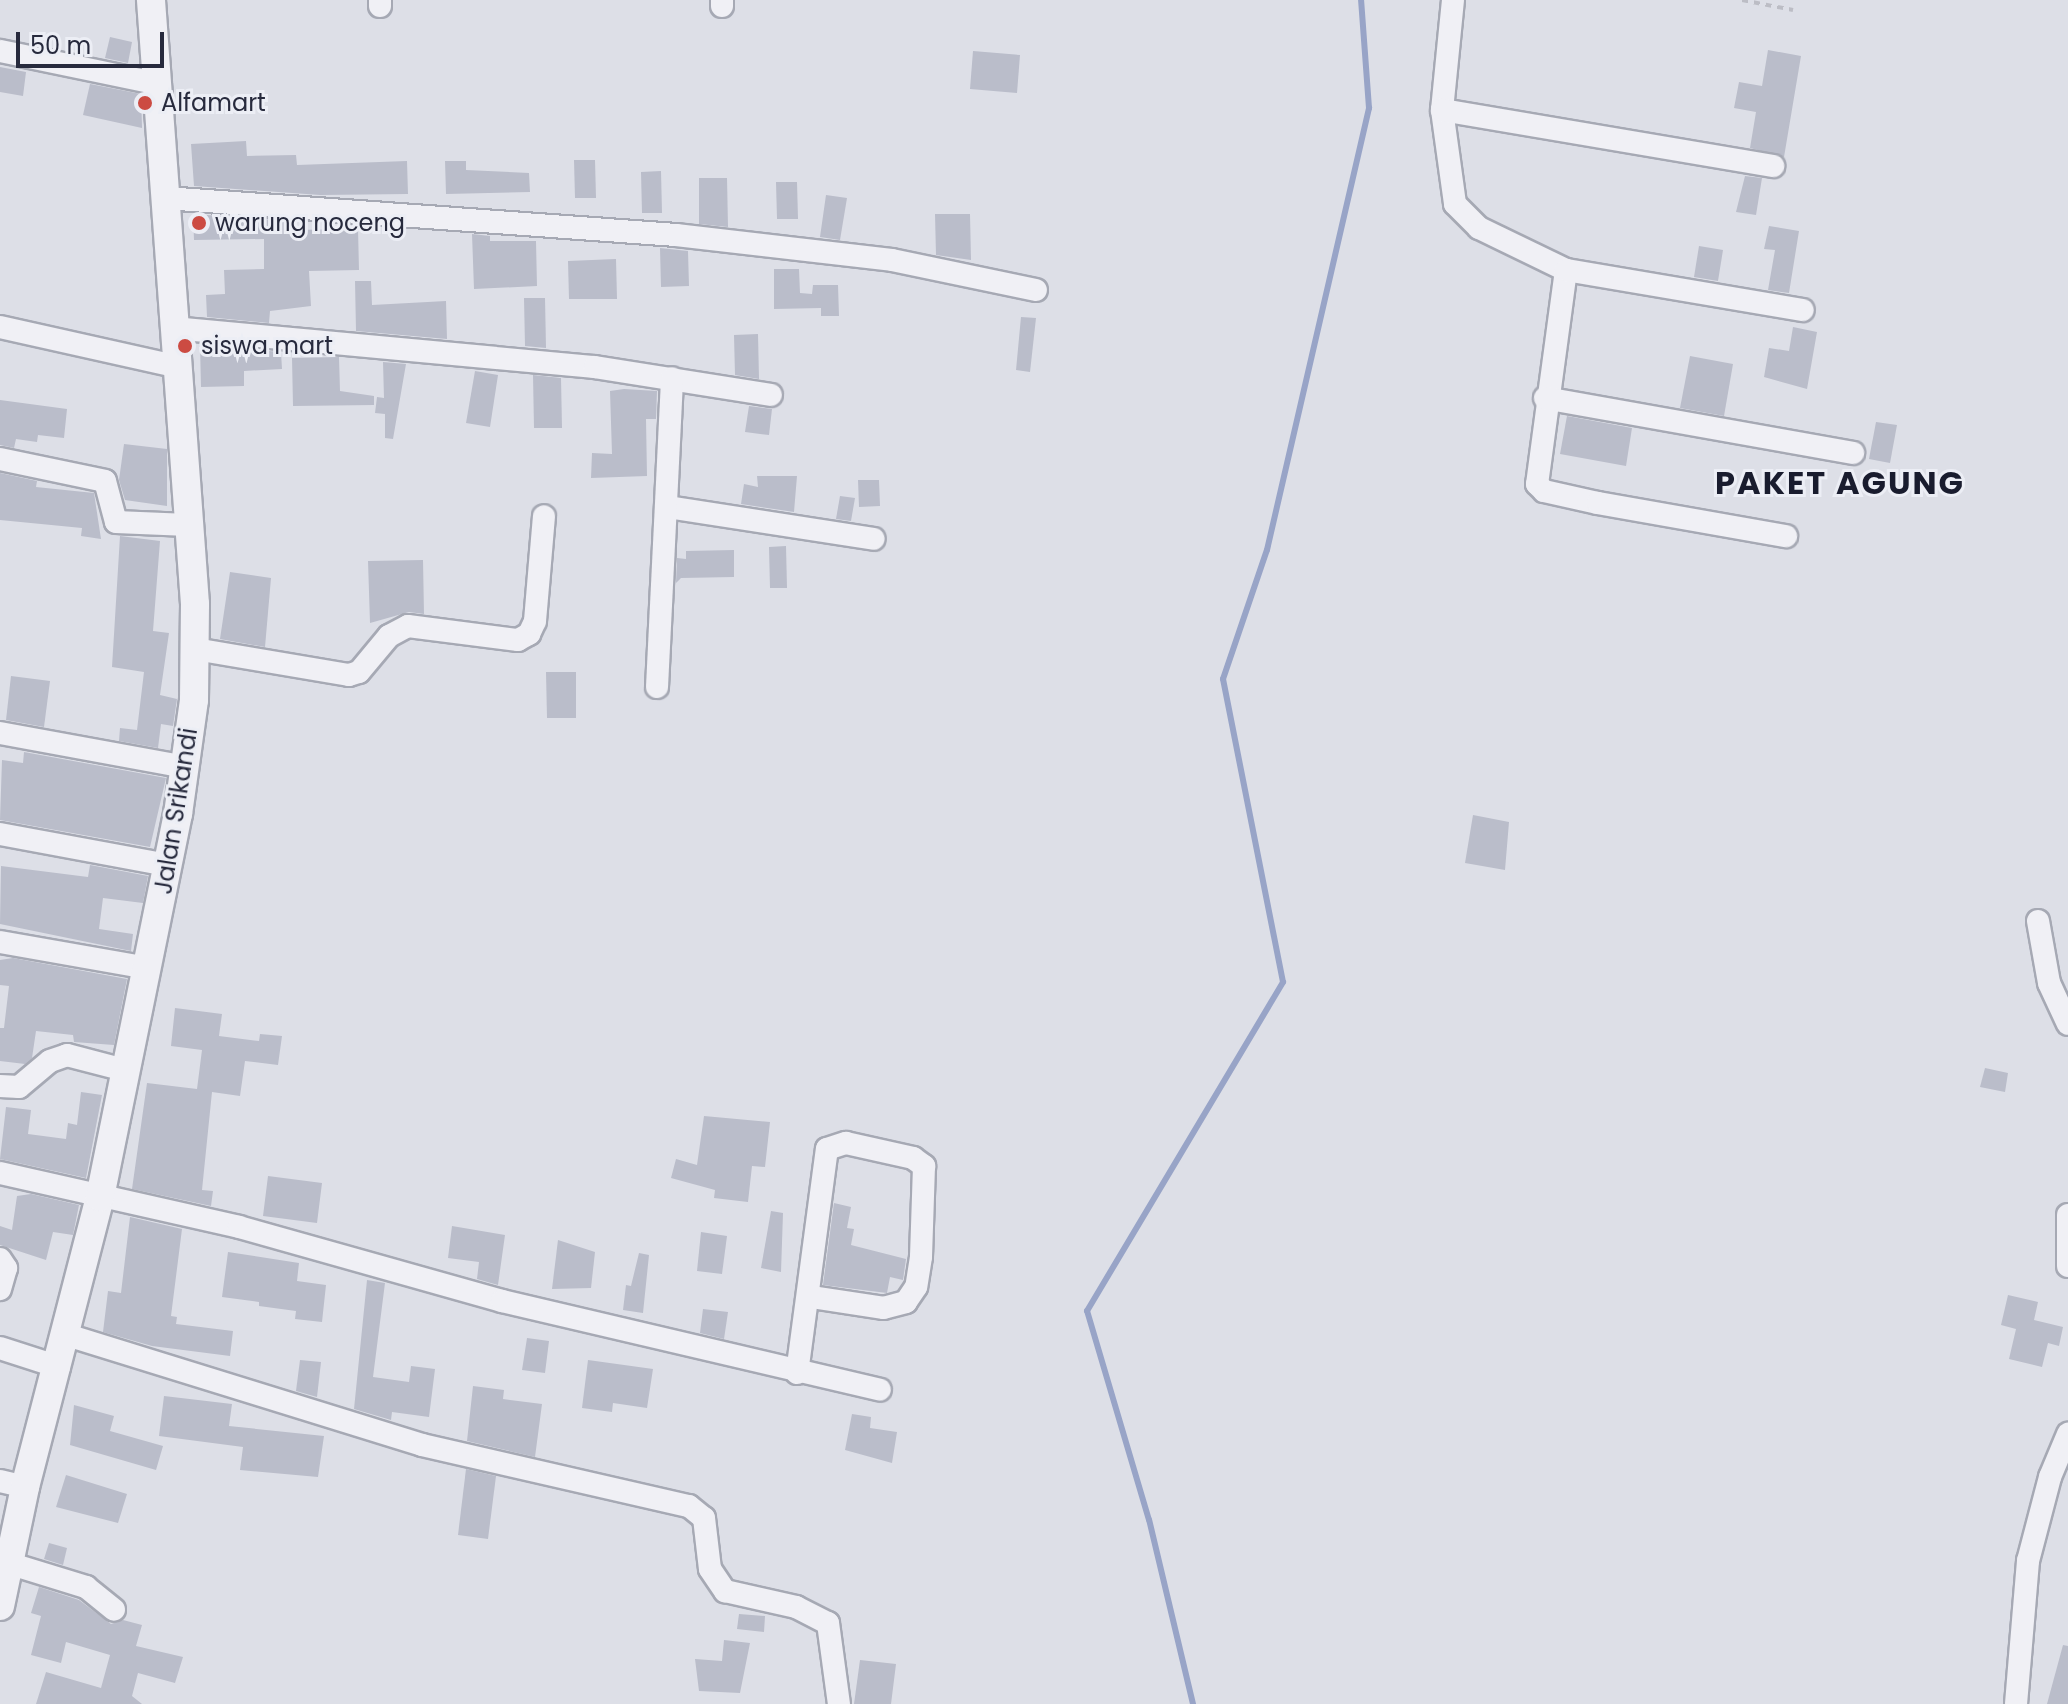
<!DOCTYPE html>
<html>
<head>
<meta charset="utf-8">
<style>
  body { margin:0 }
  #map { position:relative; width:2068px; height:1704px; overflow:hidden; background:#dddfe7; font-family:Poppins,sans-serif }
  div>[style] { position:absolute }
  .stream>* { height:6px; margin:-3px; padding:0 3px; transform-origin:3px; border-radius:3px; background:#98a4c7 }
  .building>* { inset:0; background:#babdca }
  .path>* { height:4px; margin-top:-2px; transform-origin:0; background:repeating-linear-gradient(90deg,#bcbdc5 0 6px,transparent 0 12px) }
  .roads { filter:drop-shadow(2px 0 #a6a9b4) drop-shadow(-2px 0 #a6a9b4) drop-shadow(0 2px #a6a9b4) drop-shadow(0 -2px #a6a9b4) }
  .minor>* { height:22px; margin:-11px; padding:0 11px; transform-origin:11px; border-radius:11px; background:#f0f0f5 }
  .tertiary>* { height:28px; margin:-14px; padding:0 14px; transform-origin:14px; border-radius:14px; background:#f0f0f5 }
  .dots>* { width:22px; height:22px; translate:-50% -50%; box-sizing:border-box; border:4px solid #eceef5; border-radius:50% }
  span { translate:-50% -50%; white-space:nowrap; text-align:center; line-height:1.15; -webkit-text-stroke:6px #eceef5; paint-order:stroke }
  .poi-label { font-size:24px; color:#272a3d }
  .left { translate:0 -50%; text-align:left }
  .street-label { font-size:24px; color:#272a3d }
  .district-label { font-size:32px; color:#191c2e; font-weight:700; letter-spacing:2px }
  .scale { position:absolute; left:16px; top:32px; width:148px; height:36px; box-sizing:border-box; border:4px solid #272a3d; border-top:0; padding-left:10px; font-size:24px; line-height:28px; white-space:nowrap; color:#272a3d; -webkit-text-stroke:6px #eceef5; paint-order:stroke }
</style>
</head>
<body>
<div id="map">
  <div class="stream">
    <i style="left:1193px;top:1704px;width:189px;rotate:-103.4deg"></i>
    <i style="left:1149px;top:1520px;width:218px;rotate:-106.5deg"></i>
    <i style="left:1087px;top:1311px;width:383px;rotate:-59.2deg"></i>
    <i style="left:1283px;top:982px;width:309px;rotate:-101.2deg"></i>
    <i style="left:1223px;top:679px;width:136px;rotate:-71.2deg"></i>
    <i style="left:1267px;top:550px;width:454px;rotate:-77deg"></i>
    <i style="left:1369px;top:108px;width:108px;rotate:-94.2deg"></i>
  </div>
  <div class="building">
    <i style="clip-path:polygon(110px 37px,132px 42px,128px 63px,105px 58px)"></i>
    <i style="clip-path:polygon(1768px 50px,1801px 56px,1784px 157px,1750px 148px,1756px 112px,1734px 108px,1739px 82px,1762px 86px)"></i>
    <i style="clip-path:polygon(973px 51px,1020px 55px,1017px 93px,970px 89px)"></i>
    <i style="clip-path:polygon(0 67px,26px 72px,23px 96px,0 92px)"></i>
    <i style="clip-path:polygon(90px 84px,141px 94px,142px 128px,83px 115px)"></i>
    <i style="clip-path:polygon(246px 141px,247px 156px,296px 155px,297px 165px,407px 161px,408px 194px,320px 195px,194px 186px,191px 144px)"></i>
    <i style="clip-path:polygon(574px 160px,595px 160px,596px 198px,575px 198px)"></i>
    <i style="clip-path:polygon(445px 161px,466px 161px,466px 170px,529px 173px,530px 192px,446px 194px)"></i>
    <i style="clip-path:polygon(661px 171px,662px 213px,642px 213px,641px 172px)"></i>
    <i style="clip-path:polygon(1745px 176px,1762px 178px,1756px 215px,1736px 212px)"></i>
    <i style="clip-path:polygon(699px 178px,727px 178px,728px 227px,699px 224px)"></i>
    <i style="clip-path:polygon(776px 182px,797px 182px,798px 219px,777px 219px)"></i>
    <i style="clip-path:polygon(826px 195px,847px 198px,840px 240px,820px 237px)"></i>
    <i style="clip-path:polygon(193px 214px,290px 221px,291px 230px,358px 229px,359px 270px,309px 271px,311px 306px,270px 311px,269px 323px,207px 317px,206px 295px,225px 294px,224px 270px,264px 269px,264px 239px,194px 240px)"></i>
    <i style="clip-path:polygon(935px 214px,970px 214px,971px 260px,936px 255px)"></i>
    <i style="clip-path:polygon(1769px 226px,1799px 231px,1789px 293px,1768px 290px,1775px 250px,1764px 249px)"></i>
    <i style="clip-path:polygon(472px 234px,490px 236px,490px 241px,536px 241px,537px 286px,474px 289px)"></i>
    <i style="clip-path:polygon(1699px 246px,1723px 250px,1718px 281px,1694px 277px)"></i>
    <i style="clip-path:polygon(660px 248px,688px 251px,689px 286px,661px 287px)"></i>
    <i style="clip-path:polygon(616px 259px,617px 299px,569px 299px,568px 261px)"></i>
    <i style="clip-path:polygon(774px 269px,799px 269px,800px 293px,812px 294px,813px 285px,838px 285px,839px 316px,821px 316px,821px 308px,774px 309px)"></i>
    <i style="clip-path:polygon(355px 281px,371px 281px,372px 305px,446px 301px,447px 339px,356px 331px)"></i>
    <i style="clip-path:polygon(524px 298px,545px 298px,546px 348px,525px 346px)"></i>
    <i style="clip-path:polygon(1021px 317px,1036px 318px,1030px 372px,1016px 370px)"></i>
    <i style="clip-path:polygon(1793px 327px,1817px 332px,1807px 389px,1764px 377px,1769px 348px,1789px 351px)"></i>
    <i style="clip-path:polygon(758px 334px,759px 379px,735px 375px,734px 335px)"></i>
    <i style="clip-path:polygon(200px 345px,281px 352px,282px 369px,244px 371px,244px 386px,201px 387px)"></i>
    <i style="clip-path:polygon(1690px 356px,1733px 364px,1724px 416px,1680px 408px)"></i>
    <i style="clip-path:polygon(339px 357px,340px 391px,374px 396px,374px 405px,293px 406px,292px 358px)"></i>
    <i style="clip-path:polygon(383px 362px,406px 364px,393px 439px,385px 438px,385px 414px,375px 413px,377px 397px,384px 398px)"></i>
    <i style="clip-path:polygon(475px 371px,498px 375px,490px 427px,466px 423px)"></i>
    <i style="clip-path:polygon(533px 375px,561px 378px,562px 428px,534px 428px)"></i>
    <i style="clip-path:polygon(624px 389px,657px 391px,656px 419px,646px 419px,647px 476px,591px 478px,592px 453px,612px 454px,610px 391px)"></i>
    <i style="clip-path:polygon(0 400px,67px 409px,64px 438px,38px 435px,37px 442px,16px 439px,14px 448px,0 445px)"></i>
    <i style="clip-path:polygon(749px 406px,772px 409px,769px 435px,745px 432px)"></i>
    <i style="clip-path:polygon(1567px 416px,1632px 428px,1626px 466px,1560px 454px)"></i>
    <i style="clip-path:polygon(1876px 422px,1897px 425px,1890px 463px,1869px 459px)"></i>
    <i style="clip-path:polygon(124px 444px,167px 449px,167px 506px,125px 500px,119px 480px)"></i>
    <i style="clip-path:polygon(0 473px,37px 481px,36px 487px,94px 493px,101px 539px,81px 536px,82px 528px,0 520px)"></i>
    <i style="clip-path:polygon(757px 476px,797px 476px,794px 512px,741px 504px,744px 484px,758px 487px)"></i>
    <i style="clip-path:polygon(858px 480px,879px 480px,880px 506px,859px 507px)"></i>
    <i style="clip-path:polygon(840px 496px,855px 498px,851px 521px,836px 519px)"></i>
    <i style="clip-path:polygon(120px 536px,160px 541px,153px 631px,169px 633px,160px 695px,177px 699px,173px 726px,161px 724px,158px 748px,119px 741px,120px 728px,137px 730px,144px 672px,112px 667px)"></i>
    <i style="clip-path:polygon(786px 546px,787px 588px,770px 588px,769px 547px)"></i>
    <i style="clip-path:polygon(734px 550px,734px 577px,681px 578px,676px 583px,677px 558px,686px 559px,686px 551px)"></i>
    <i style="clip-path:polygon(423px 560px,424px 614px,409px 612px,370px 623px,368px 561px)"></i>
    <i style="clip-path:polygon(230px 572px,271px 578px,265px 647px,220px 639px)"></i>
    <i style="clip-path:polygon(546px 672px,576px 672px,576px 718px,547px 718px)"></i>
    <i style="clip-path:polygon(11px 676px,50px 681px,44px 727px,6px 720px)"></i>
    <i style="clip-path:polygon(24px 752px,166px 778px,150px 847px,0 820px,2px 760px,23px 763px)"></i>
    <i style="clip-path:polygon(1473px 815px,1509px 822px,1505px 870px,1465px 863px)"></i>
    <i style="clip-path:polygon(90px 865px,148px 876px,143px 903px,103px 898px,99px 929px,133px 934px,131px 951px,0 924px,1px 866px,88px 877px)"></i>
    <i style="clip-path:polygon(13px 958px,127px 979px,114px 1045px,74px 1042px,73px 1035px,36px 1031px,32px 1058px,25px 1064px,0 1061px,0 1028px,4px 1028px,9px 986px,0 985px,0 960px)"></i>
    <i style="clip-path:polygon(175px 1008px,222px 1014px,219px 1036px,259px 1041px,260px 1034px,282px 1036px,278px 1065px,245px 1061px,240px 1096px,212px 1092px,202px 1190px,213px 1191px,211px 1206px,132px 1189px,147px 1083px,197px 1089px,202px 1050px,171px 1046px)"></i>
    <i style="clip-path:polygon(1985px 1068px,2008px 1073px,2005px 1092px,1980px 1087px)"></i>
    <i style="clip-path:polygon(81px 1092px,102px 1095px,86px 1178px,0 1159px,6px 1107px,31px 1110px,28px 1134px,66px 1139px,68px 1123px,77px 1125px)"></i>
    <i style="clip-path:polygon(704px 1116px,770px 1122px,765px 1167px,752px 1166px,748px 1202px,714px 1198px,715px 1190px,671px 1178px,676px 1159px,697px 1165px)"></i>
    <i style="clip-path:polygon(268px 1176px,322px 1183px,317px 1223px,263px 1216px)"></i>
    <i style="clip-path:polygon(31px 1194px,79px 1205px,73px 1235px,53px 1232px,46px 1260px,0 1245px,0 1226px,12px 1230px,17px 1196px)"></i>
    <i style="clip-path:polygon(834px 1203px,851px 1207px,847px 1228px,854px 1229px,851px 1245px,906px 1259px,903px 1280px,890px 1277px,887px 1293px,823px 1285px)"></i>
    <i style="clip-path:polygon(771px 1211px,783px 1213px,781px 1272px,761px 1268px)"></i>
    <i style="clip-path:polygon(130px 1217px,182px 1229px,171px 1316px,177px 1317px,176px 1324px,233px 1331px,230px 1356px,152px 1346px,103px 1332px,108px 1291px,121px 1293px)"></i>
    <i style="clip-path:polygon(452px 1226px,505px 1235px,498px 1285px,477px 1279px,479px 1262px,448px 1258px)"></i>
    <i style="clip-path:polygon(701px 1232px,727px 1236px,722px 1274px,697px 1271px)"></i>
    <i style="clip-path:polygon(558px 1240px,595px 1252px,591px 1288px,552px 1289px)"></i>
    <i style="clip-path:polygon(228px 1252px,299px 1263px,297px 1281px,326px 1285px,322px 1322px,295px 1319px,296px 1311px,259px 1306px,259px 1302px,222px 1297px)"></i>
    <i style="clip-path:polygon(639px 1253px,649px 1255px,643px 1313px,623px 1310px,626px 1285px,631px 1286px)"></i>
    <i style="clip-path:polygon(367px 1280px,385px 1283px,373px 1377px,409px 1382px,411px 1366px,435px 1369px,429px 1417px,392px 1412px,391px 1420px,354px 1409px)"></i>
    <i style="clip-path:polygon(2008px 1295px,2038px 1302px,2034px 1320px,2063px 1327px,2059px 1346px,2048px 1343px,2042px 1367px,2009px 1359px,2016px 1329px,2001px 1325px)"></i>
    <i style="clip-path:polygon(703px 1309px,728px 1312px,724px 1339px,700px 1333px)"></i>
    <i style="clip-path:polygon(527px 1338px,549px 1341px,545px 1373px,522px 1370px)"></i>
    <i style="clip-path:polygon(300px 1360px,321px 1362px,317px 1397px,296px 1391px)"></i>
    <i style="clip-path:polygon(588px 1360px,653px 1369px,647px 1408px,613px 1403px,612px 1412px,582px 1408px)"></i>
    <i style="clip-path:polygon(473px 1386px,504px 1390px,503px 1399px,542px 1404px,535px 1457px,467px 1441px)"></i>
    <i style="clip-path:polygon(164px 1396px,232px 1404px,229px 1426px,324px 1436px,318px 1477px,240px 1470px,243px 1447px,159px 1436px)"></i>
    <i style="clip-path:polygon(74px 1405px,114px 1416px,110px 1431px,163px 1446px,156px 1470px,70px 1445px)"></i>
    <i style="clip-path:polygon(852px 1414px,871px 1417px,870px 1428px,897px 1432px,892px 1463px,845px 1450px)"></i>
    <i style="clip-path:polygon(466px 1469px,496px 1476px,488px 1539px,458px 1535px)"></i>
    <i style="clip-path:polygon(66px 1475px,127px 1494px,118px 1523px,56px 1507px)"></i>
    <i style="clip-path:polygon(49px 1543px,67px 1548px,63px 1565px,44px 1559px)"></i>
    <i style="clip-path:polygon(39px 1587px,79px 1600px,111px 1624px,123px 1620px,142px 1625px,136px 1646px,183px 1657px,175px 1683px,138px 1673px,132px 1696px,142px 1704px,36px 1704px,46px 1672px,101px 1688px,110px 1655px,66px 1642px,61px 1663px,31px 1655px,41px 1616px,31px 1613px)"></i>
    <i style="clip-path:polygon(739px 1614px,765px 1616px,764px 1632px,737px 1629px)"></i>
    <i style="clip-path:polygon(724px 1640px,750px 1643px,740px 1693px,699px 1691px,695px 1659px,722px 1661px)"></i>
    <i style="clip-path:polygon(2063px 1645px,2068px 1646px,2068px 1704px,2047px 1704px)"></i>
    <i style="clip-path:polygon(860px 1660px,896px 1664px,891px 1704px,854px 1704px)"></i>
  </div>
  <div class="path">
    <i style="left:1742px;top:0;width:52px;rotate:11.1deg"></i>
  </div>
  <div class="roads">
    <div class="minor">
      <i style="left:380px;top:0;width:6px;rotate:90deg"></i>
      <i style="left:722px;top:0;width:6px;rotate:90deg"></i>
      <i style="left:1453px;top:0;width:111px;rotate:95.7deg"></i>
      <i style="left:1442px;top:110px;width:95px;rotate:82.1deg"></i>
      <i style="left:1455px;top:204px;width:34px;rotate:45deg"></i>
      <i style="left:1479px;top:228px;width:97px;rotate:25.8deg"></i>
      <i style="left:1566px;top:270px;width:216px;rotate:97.7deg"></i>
      <i style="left:1537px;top:484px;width:10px;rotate:45deg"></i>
      <i style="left:1544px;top:491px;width:55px;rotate:12.5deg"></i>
      <i style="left:1598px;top:503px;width:191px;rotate:10deg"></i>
      <i style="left:0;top:51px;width:158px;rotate:11.7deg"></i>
      <i style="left:1442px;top:110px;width:336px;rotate:9.6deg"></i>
      <i style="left:165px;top:198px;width:512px;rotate:4.14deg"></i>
      <i style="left:676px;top:235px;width:217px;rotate:6.6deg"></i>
      <i style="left:892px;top:260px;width:147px;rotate:11.8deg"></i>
      <i style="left:1566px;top:270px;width:240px;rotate:9.6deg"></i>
      <i style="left:0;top:327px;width:179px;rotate:12.6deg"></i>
      <i style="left:173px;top:328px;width:424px;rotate:5.3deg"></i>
      <i style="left:595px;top:367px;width:178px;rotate:9deg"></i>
      <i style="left:1545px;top:398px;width:313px;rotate:10.1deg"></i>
      <i style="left:0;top:459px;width:107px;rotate:11.8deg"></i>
      <i style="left:105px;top:481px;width:42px;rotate:75deg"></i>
      <i style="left:116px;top:522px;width:72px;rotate:2.4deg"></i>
      <i style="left:668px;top:507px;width:208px;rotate:8.8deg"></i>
      <i style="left:195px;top:649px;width:156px;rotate:9.6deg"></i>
      <i style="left:349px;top:675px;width:10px;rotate:-17deg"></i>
      <i style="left:359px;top:672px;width:47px;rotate:-50.2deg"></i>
      <i style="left:389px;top:636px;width:21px;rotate:-28deg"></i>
      <i style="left:408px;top:626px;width:111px;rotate:7.3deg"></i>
      <i style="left:518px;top:640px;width:13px;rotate:-29deg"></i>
      <i style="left:529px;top:634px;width:14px;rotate:-65deg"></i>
      <i style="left:535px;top:621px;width:105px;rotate:-85.1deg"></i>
      <i style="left:657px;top:687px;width:309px;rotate:-87.2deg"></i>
      <i style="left:0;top:733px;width:188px;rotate:10.4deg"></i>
      <i style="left:0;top:834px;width:171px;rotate:10.5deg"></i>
      <i style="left:2038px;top:921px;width:63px;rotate:79.9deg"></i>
      <i style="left:2049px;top:983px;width:45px;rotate:65.1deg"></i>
      <i style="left:0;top:942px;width:150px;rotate:10deg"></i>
      <i style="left:0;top:1086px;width:19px;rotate:3deg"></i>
      <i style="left:19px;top:1087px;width:40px;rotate:-40deg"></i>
      <i style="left:50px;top:1061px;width:18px;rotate:-19deg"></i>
      <i style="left:67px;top:1055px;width:59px;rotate:14.7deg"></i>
      <i style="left:0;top:1173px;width:245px;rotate:12.7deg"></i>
      <i style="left:239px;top:1227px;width:273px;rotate:15.7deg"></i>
      <i style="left:502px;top:1301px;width:388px;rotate:13.2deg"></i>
      <i style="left:2068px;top:1215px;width:51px;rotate:90deg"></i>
      <i style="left:0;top:1259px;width:11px;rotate:56deg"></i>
      <i style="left:6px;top:1268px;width:22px;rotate:106deg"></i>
      <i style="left:67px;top:1335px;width:372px;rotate:17.2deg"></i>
      <i style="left:422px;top:1445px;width:274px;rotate:12.9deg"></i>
      <i style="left:689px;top:1506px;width:19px;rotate:39deg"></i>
      <i style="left:704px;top:1518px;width:51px;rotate:83.3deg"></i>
      <i style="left:710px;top:1569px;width:27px;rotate:56deg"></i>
      <i style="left:725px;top:1591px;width:73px;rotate:12.7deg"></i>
      <i style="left:796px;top:1607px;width:36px;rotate:27deg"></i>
      <i style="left:828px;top:1623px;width:82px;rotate:82.3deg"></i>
      <i style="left:0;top:1348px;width:62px;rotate:17.9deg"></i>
      <i style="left:797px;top:1373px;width:226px;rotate:-82.4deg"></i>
      <i style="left:827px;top:1149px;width:20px;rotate:-18deg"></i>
      <i style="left:846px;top:1143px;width:69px;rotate:12.6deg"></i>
      <i style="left:913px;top:1158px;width:14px;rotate:36deg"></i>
      <i style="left:924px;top:1166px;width:91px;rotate:91.9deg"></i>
      <i style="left:921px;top:1257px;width:30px;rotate:99deg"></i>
      <i style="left:916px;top:1287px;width:18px;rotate:124deg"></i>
      <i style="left:906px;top:1302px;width:23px;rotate:165deg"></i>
      <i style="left:884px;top:1308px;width:74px;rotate:-171.4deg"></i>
      <i style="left:0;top:1481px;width:26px;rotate:13deg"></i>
      <i style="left:8px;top:1563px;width:82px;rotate:17.1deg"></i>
      <i style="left:86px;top:1587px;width:36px;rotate:39deg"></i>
      <i style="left:2016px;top:1704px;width:144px;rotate:-85.2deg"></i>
      <i style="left:2028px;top:1561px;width:87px;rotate:-75.3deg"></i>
      <i style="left:2050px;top:1477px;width:47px;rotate:-67.3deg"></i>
    </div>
    <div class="tertiary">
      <i style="left:0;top:1606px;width:122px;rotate:-78.1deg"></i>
      <i style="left:25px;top:1487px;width:300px;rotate:-75.5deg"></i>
      <i style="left:100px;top:1197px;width:391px;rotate:-78.5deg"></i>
      <i style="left:178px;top:814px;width:115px;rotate:-82deg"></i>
      <i style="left:194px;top:700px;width:96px;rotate:-89.4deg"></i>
      <i style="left:195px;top:604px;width:606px;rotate:-94.17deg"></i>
    </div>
  </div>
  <div class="dots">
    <i style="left:145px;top:103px;background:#cc4b42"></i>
    <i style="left:199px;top:223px;background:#cc4b42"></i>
    <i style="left:185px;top:346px;background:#cc4b42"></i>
  </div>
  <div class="poi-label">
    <span class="left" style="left:161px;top:103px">Alfamart</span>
    <span class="left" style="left:215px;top:223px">warung noceng</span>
    <span class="left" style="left:201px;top:346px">siswa mart</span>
  </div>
  <div class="street-label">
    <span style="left:176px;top:811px;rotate:-81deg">Jalan Srikandi</span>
  </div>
  <div class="district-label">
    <span style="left:1840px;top:483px">PAKET AGUNG</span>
  </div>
  <div class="scale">50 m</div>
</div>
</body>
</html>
